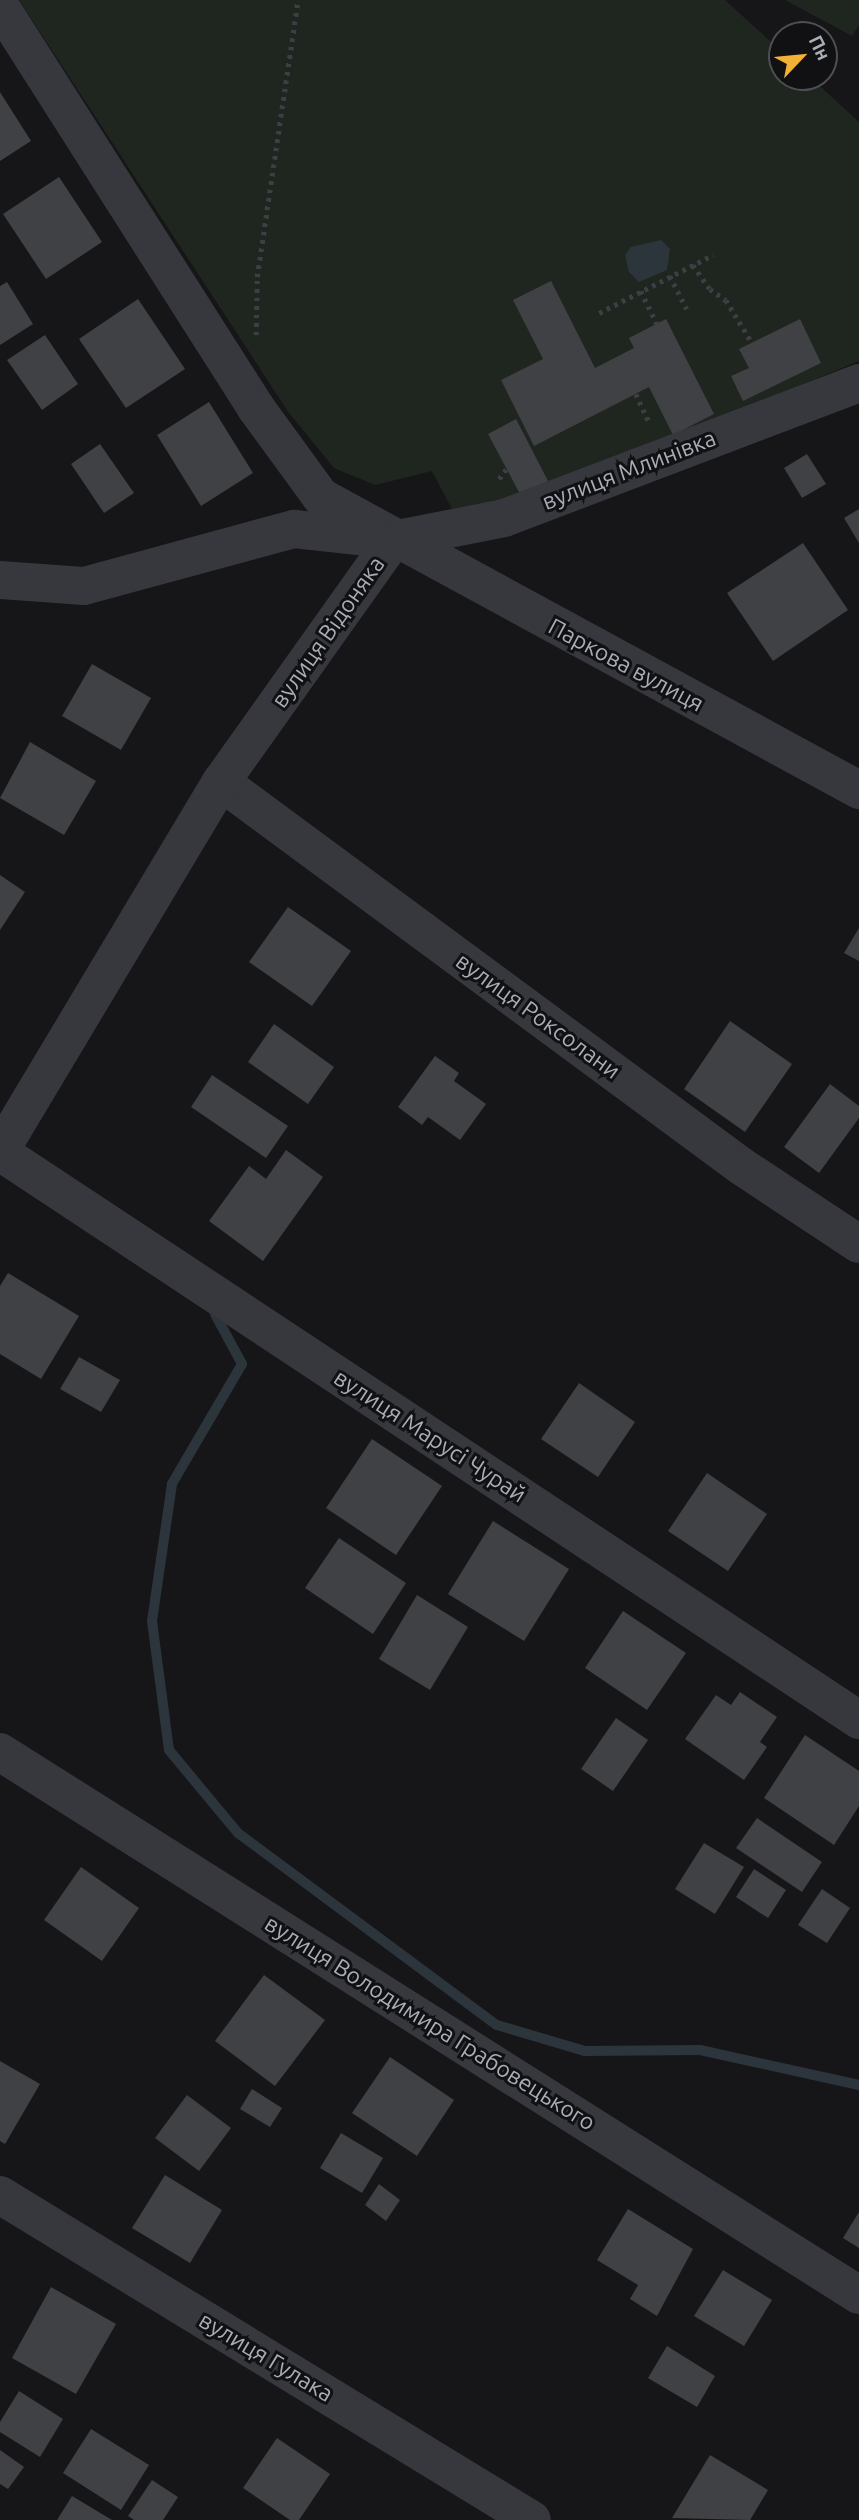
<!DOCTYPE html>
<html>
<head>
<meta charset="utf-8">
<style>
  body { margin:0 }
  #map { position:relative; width:859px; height:2520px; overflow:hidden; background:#161618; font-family:Ubuntu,sans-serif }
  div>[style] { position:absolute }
  .green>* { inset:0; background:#1e261f }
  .water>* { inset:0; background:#2c353c }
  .stream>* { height:10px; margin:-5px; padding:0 5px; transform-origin:5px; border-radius:5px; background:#2c353c }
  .building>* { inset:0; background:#404145 }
  .path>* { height:4.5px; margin-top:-2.25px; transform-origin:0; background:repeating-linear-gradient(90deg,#3d3f44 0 3.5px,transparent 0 8.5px) }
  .minor>* { height:38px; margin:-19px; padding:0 19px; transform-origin:19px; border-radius:19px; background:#37383d }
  span { translate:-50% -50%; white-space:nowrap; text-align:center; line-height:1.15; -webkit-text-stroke:6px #111113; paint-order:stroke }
  .street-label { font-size:23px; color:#a8adb8 }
  .north { position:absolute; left:768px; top:21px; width:70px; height:70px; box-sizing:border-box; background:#111113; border:2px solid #4d4f55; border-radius:50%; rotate:64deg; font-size:19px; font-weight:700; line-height:28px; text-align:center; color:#a8adb8 }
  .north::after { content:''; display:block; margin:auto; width:24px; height:32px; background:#f2b134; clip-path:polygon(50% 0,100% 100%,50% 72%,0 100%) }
</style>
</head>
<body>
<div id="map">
  <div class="green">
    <i style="clip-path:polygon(19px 0,725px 0,782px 52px,782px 77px,810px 77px,859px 122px,859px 361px,510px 506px,455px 515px,432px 471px,375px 485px,334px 468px,289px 413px)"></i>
    <i style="clip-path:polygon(785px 0,859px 0,859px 25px,852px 36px)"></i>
  </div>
  <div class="water">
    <i style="clip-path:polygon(661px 240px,670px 249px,667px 270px,639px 282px,629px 272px,625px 255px,631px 247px)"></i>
  </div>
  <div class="stream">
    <i style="left:215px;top:1314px;width:57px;rotate:61.6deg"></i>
    <i style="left:242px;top:1364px;width:139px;rotate:120.3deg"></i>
    <i style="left:172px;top:1484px;width:138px;rotate:98.3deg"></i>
    <i style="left:152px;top:1621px;width:130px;rotate:82.5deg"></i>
    <i style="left:169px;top:1750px;width:108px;rotate:50.3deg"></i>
    <i style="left:238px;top:1833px;width:322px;rotate:36.6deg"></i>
    <i style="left:497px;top:2025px;width:92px;rotate:16.5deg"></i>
    <i style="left:585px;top:2051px;width:115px;rotate:-0.5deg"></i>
    <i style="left:700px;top:2050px;width:163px;rotate:12.4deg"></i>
  </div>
  <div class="building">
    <i style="clip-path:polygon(0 92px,31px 141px,0 161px)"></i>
    <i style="clip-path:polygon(59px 177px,102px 242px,46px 279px,3px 214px)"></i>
    <i style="clip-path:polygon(551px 281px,595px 368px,634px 348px,629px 338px,666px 319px,714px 414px,673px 435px,649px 387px,534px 446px,501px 380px,543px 359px,513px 300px)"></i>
    <i style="clip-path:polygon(7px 282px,33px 324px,0 345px,0 286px)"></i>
    <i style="clip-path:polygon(138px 299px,185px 369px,126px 408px,79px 339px)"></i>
    <i style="clip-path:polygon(800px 319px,821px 363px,743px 401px,731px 376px,749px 368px,739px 349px)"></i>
    <i style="clip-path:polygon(45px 335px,78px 384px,42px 410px,7px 360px)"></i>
    <i style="clip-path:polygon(209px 402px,253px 473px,201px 506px,157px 435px)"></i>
    <i style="clip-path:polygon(516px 419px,548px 481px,521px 496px,488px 434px)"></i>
    <i style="clip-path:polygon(100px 444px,134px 493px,104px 513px,71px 464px)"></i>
    <i style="clip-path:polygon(807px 454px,826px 484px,802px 498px,784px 468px)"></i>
    <i style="clip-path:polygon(859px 509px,859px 543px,844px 518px)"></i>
    <i style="clip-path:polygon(803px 543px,848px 610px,773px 661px,727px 593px)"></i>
    <i style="clip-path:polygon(92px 664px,151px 698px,121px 750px,62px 716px)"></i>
    <i style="clip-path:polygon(30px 742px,96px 781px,64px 835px,0 798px)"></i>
    <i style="clip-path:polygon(0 875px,25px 892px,0 930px)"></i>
    <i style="clip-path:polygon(288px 907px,351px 951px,312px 1006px,249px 962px)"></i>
    <i style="clip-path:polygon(859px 928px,859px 961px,844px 953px)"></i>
    <i style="clip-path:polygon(730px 1021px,792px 1064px,745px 1132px,684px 1089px)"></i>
    <i style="clip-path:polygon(274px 1024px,334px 1067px,308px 1104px,248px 1062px)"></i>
    <i style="clip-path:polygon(435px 1056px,459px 1073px,454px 1081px,486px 1104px,460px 1140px,428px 1117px,422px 1125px,398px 1107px)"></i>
    <i style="clip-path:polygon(212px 1075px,288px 1126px,266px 1158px,191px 1107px)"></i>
    <i style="clip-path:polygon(830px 1084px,859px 1106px,859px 1118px,819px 1173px,784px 1147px)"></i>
    <i style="clip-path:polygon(286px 1150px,323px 1177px,263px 1261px,209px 1221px,249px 1166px,266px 1179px)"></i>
    <i style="clip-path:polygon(8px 1273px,79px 1316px,41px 1379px,0 1354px,0 1286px)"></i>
    <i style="clip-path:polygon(79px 1357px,120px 1380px,101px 1412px,60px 1389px)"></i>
    <i style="clip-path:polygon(579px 1383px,635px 1422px,598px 1477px,541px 1439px)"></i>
    <i style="clip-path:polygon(372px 1439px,442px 1486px,396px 1555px,326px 1508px)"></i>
    <i style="clip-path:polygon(707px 1473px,767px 1514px,728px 1571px,668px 1531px)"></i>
    <i style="clip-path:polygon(493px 1521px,569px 1569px,524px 1641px,448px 1594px)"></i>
    <i style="clip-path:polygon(339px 1538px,406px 1583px,373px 1634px,305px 1588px)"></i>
    <i style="clip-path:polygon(417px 1595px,468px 1627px,430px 1690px,379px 1659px)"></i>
    <i style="clip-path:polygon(623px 1611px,686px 1653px,647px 1710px,585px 1668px)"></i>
    <i style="clip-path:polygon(740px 1692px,777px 1717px,760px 1742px,767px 1747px,744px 1780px,685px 1739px,716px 1695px,731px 1705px)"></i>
    <i style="clip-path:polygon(616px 1718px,648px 1740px,613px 1791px,581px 1769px)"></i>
    <i style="clip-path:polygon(805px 1735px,859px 1771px,859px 1806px,834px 1845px,764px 1798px)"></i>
    <i style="clip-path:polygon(757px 1818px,822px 1862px,802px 1892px,736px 1848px)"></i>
    <i style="clip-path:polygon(704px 1843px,744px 1867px,715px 1914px,675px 1889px)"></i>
    <i style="clip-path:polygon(81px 1867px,139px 1908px,102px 1961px,44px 1920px)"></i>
    <i style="clip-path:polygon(754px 1869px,786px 1890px,768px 1918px,736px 1897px)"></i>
    <i style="clip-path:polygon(822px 1889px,850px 1908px,827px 1943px,798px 1925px)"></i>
    <i style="clip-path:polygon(264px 1975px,325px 2020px,275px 2086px,215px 2041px)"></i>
    <i style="clip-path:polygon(390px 2057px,454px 2100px,417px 2156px,352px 2113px)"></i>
    <i style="clip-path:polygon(0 2061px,40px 2084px,5px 2144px,0 2141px)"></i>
    <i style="clip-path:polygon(252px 2089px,282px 2108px,270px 2127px,240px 2109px)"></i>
    <i style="clip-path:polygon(187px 2095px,231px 2128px,199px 2171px,155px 2138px)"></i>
    <i style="clip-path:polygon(341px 2133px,383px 2158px,362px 2193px,320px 2168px)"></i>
    <i style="clip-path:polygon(165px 2175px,222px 2210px,190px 2263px,132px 2228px)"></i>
    <i style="clip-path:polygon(379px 2184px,400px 2200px,386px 2221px,365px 2205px)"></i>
    <i style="clip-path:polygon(628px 2209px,693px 2249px,657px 2316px,630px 2299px,638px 2285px,597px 2260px)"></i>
    <i style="clip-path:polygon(859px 2212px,859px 2248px,843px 2238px)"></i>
    <i style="clip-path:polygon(723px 2270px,772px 2300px,744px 2346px,694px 2316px)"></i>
    <i style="clip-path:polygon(51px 2287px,116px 2324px,76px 2394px,12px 2358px)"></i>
    <i style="clip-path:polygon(667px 2346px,715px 2376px,697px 2407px,648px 2378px)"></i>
    <i style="clip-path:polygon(19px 2391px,63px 2419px,40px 2457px,0 2432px,0 2422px)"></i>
    <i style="clip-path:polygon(91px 2429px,149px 2465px,121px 2510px,63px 2473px)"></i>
    <i style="clip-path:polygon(277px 2438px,330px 2474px,299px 2520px,290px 2520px,243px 2488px)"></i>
    <i style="clip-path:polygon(0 2450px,24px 2467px,8px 2489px,0 2484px)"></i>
    <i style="clip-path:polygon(710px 2455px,768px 2490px,750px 2520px,672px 2518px)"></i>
    <i style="clip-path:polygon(152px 2480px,178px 2497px,163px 2520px,134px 2520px,128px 2516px)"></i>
    <i style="clip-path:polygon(72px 2496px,112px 2520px,57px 2520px)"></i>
  </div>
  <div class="path">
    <i style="left:693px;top:265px;width:29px;rotate:55deg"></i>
    <i style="left:710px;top:289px;width:19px;rotate:35deg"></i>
    <i style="left:726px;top:300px;width:50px;rotate:58.8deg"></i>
    <i style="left:670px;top:276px;width:37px;rotate:63deg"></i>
    <i style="left:641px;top:291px;width:37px;rotate:64deg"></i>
    <i style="left:599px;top:313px;width:128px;rotate:-27deg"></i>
    <i style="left:256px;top:335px;width:58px;rotate:-89deg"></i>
    <i style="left:257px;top:277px;width:280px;rotate:-81.6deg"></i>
    <i style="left:636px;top:394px;width:33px;rotate:65deg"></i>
    <i style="left:499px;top:479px;width:12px;rotate:-55deg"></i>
  </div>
  <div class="minor">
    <i style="left:0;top:6px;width:477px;rotate:57.5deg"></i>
    <i style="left:256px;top:408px;width:110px;rotate:53.9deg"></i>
    <i style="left:321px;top:497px;width:613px;rotate:28.57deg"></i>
    <i style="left:0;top:580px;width:84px;rotate:4.1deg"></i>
    <i style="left:84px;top:586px;width:218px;rotate:-15.2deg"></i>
    <i style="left:294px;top:529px;width:100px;rotate:6.3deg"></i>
    <i style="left:393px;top:540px;width:113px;rotate:-11.2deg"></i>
    <i style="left:504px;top:518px;width:380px;rotate:-20.8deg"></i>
    <i style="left:221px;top:782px;width:646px;rotate:36.44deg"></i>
    <i style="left:741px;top:1166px;width:141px;rotate:33.5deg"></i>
    <i style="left:0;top:1151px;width:430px;rotate:-59.1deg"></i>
    <i style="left:221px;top:782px;width:297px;rotate:-54.6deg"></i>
    <i style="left:0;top:1152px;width:1030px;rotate:33.47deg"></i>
    <i style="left:0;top:1752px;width:1016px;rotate:32.3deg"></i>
    <i style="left:0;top:2195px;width:623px;rotate:31.42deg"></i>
  </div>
  <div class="street-label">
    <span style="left:629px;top:470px;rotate:-21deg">вулиця Млинівка</span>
    <span style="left:328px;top:632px;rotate:-55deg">вулиця Відоняка</span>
    <span style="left:626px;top:665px;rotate:28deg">Паркова вулиця</span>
    <span style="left:538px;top:1016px;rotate:36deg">вулиця Роксолани</span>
    <span style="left:430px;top:1436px;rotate:33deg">вулиця Марусі Чурай</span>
    <span style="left:430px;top:2023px;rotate:32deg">вулиця Володимира Грабовецького</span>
    <span style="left:266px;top:2357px;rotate:31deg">вулиця Гулака</span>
  </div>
  <div class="north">Пн</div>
</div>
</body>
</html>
